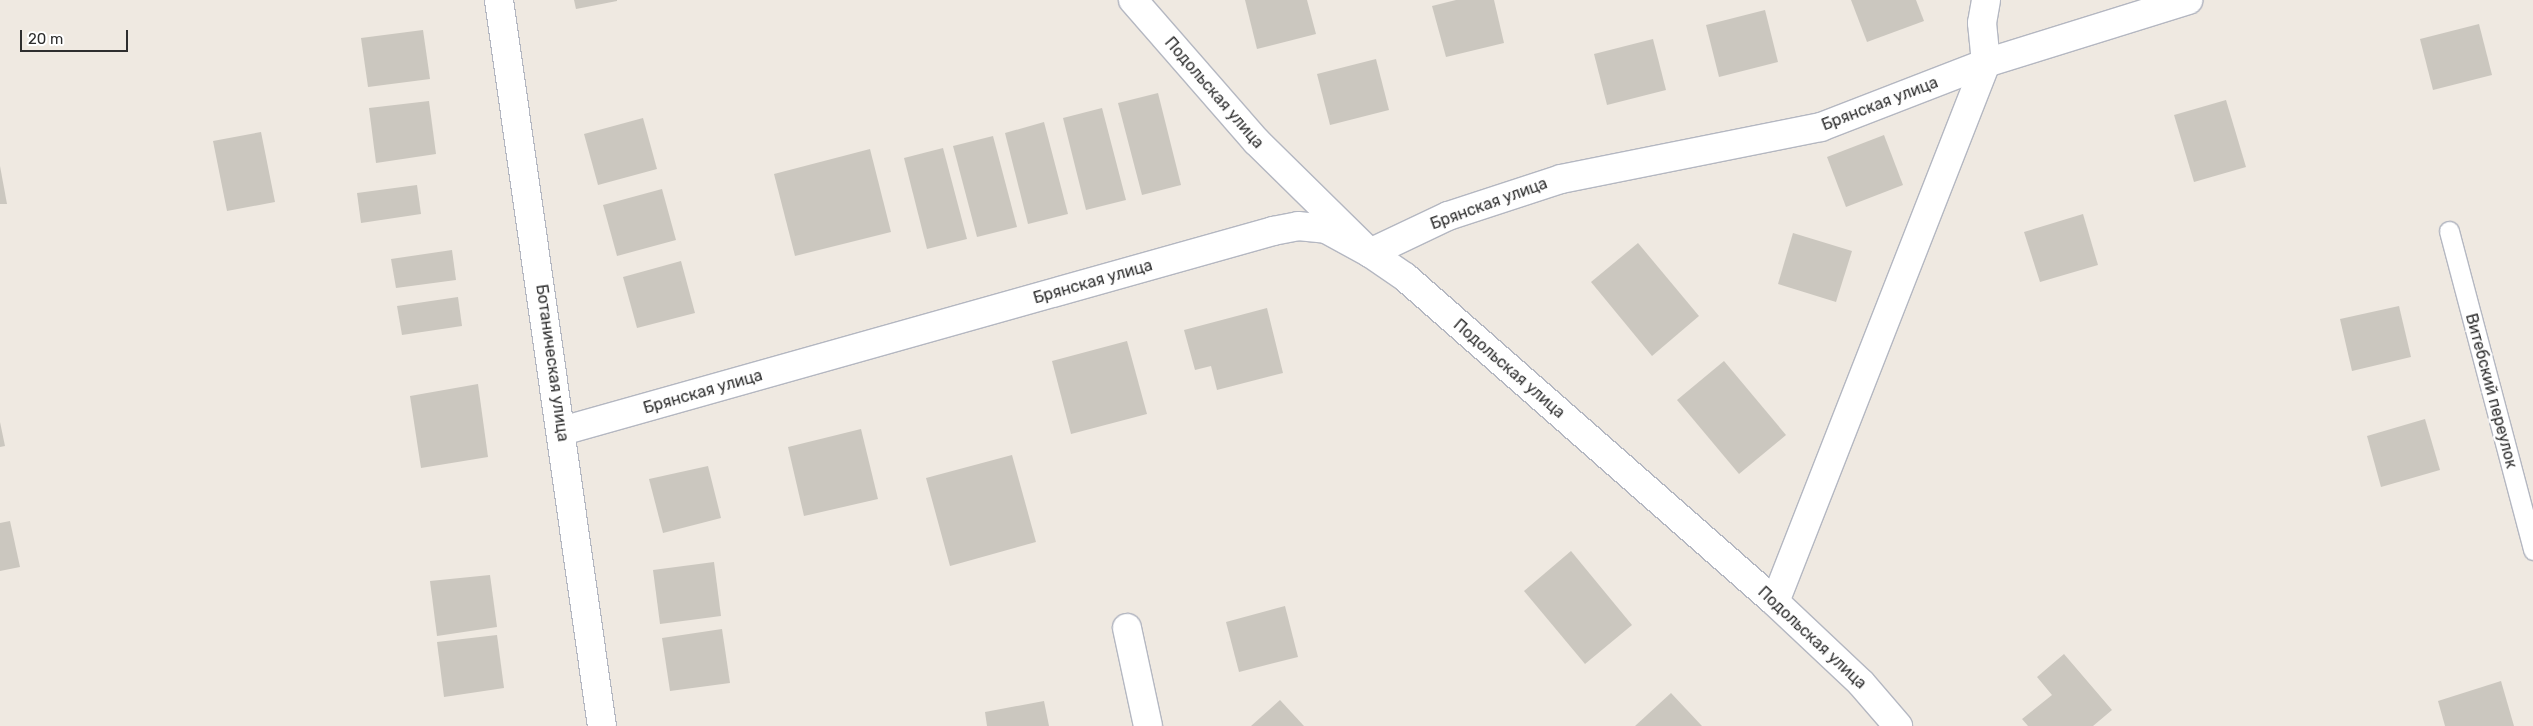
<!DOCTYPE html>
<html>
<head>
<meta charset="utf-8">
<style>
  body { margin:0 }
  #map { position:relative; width:2533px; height:726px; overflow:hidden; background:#efe9e1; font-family:Rubik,sans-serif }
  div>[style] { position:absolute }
  .building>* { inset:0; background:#cbc7bf }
  .roads { filter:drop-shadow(1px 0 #b4b7c1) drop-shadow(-1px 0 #b4b7c1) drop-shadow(0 1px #b4b7c1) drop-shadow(0 -1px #b4b7c1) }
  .lane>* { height:19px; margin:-9.5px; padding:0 9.5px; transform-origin:9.5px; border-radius:9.5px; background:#fff }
  .street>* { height:28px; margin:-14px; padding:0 14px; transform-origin:14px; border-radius:14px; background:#fff }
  span { translate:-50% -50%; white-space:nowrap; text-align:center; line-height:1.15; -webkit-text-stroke:5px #fff; paint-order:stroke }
  .street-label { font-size:16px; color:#2e2e2e }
  .scale { position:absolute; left:20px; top:30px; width:108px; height:22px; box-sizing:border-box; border:2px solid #2e2e2e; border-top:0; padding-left:6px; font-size:15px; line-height:18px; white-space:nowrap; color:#2e2e2e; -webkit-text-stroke:4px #fff; paint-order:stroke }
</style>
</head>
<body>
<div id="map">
  <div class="building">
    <i style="clip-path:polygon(574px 0,617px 0,617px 1px,576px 9px)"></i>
    <i style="clip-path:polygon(1245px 0,1307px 0,1316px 34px,1257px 49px)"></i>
    <i style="clip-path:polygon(1456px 0,1494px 0,1504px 43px,1446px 57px,1432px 6px)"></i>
    <i style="clip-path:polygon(1851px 0,1916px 0,1924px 21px,1867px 42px)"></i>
    <i style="clip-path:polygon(1765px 10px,1778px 62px,1719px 77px,1706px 25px)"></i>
    <i style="clip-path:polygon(2479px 24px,2492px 75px,2433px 90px,2420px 39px)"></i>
    <i style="clip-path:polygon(423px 30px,430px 79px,368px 87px,361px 38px)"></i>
    <i style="clip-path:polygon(1653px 39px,1666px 90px,1607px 105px,1594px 54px)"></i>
    <i style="clip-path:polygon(1376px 59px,1389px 110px,1330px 125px,1317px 74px)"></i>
    <i style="clip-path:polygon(1158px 93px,1181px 185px,1142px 195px,1118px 103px)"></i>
    <i style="clip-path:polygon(2226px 100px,2246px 167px,2194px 182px,2174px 115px)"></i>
    <i style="clip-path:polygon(429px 101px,436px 154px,376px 163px,369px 108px)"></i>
    <i style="clip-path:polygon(1102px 108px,1126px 200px,1086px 210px,1063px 118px)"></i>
    <i style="clip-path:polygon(643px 118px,657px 169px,598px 185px,584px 134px)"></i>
    <i style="clip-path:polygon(1044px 122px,1068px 214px,1028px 224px,1005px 133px)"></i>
    <i style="clip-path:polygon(261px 132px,275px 202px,227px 211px,213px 141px)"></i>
    <i style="clip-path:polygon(1884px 135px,1903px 185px,1846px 207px,1827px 157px)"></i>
    <i style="clip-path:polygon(993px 136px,1017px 227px,977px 237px,953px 146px)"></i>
    <i style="clip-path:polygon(943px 148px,967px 239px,927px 249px,904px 158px)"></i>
    <i style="clip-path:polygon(870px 149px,891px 232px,795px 256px,774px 174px)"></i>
    <i style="clip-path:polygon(0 166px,7px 204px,0 204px)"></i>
    <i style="clip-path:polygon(417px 185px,421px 214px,361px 223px,357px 193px)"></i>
    <i style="clip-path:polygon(662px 189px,676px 240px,617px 256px,603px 205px)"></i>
    <i style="clip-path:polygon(2083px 214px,2098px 265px,2040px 282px,2024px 232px)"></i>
    <i style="clip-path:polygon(1793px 233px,1852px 251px,1836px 302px,1778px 284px)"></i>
    <i style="clip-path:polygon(1638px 243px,1699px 316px,1652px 356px,1591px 282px)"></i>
    <i style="clip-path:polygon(452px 250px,456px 280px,396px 288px,391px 259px)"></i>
    <i style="clip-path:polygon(681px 261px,695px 313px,637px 328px,623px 277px)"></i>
    <i style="clip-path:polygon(458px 297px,462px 326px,402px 335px,397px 306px)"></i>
    <i style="clip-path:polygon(2399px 306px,2411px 357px,2352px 371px,2340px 319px)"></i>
    <i style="clip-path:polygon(1267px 308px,1283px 373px,1217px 390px,1211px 366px,1195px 370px,1184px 330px)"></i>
    <i style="clip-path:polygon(1127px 341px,1147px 414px,1071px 434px,1052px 361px)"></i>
    <i style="clip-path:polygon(1724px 361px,1786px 435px,1739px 474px,1677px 400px)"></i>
    <i style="clip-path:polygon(478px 384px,488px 457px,421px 468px,410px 396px)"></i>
    <i style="clip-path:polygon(2425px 419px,2440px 470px,2381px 487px,2367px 436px)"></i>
    <i style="clip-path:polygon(0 422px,5px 446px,0 447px)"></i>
    <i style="clip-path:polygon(861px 429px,878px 499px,804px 516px,788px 447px)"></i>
    <i style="clip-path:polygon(1012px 455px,1036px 542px,950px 566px,926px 478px)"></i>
    <i style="clip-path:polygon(708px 466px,721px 518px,663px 533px,649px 479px)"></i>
    <i style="clip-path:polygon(10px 521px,20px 567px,0 571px,0 523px)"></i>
    <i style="clip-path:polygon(1571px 551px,1632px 625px,1585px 664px,1524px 591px)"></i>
    <i style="clip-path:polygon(714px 562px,721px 616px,660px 624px,653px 570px)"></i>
    <i style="clip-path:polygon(490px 575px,497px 627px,437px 636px,430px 581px)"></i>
    <i style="clip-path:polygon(1285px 606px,1298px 657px,1239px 672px,1226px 622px)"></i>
    <i style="clip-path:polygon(722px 629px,730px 683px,670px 691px,662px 638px)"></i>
    <i style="clip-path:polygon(497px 635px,504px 688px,444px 697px,437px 642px)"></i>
    <i style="clip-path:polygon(2064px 654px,2112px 710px,2093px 726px,2028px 726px,2022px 719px,2052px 695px,2037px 677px)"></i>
    <i style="clip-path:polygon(2501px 681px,2514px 726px,2445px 726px,2438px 701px)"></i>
    <i style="clip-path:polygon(1671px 693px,1702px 726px,1635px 726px)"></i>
    <i style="clip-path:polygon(1280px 700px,1304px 726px,1251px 726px)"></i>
    <i style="clip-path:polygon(1044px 701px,1049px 726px,987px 726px,985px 712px)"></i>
  </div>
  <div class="roads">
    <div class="lane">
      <i style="left:2449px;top:231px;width:330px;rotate:75.2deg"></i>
    </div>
    <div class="street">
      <i style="left:499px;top:0;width:733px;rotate:81.93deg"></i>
      <i style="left:1133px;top:0;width:187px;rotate:48.9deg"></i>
      <i style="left:1256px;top:141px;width:160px;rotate:44.5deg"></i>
      <i style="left:1370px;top:253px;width:42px;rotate:34.4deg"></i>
      <i style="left:1405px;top:277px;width:492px;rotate:41.3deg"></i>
      <i style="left:1775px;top:602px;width:118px;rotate:43.3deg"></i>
      <i style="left:1861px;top:683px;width:57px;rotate:49.3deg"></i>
      <i style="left:562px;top:431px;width:739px;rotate:-15.71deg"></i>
      <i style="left:1273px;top:231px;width:25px;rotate:-11deg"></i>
      <i style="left:1298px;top:226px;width:28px;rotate:6deg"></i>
      <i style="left:1326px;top:229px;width:50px;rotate:28.6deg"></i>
      <i style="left:1370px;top:253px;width:86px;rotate:-25.4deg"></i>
      <i style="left:1448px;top:216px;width:119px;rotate:-18.1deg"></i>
      <i style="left:1561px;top:179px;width:265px;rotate:-11.3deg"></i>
      <i style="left:1821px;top:127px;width:177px;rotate:-21.2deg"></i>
      <i style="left:1986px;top:63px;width:212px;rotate:-17.3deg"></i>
      <i style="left:1775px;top:602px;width:579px;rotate:-68.62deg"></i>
      <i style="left:1986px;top:63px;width:40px;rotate:-95.7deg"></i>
      <i style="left:1982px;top:23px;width:23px;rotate:-80deg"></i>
      <i style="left:1127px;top:628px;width:100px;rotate:77.9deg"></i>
    </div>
  </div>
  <div class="street-label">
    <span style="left:1214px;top:93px;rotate:49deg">Подольская улица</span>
    <span style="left:1880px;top:104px;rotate:-21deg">Брянская улица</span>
    <span style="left:1489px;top:204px;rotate:-20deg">Брянская улица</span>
    <span style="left:1093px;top:282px;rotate:-16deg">Брянская улица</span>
    <span style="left:552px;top:363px;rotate:82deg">Ботаническая улица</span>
    <span style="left:1509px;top:369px;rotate:41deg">Подольская улица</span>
    <span style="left:2491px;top:391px;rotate:75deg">Витебский переулок</span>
    <span style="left:703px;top:392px;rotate:-16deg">Брянская улица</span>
    <span style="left:1812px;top:638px;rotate:43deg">Подольская улица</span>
  </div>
  <div class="scale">20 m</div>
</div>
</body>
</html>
